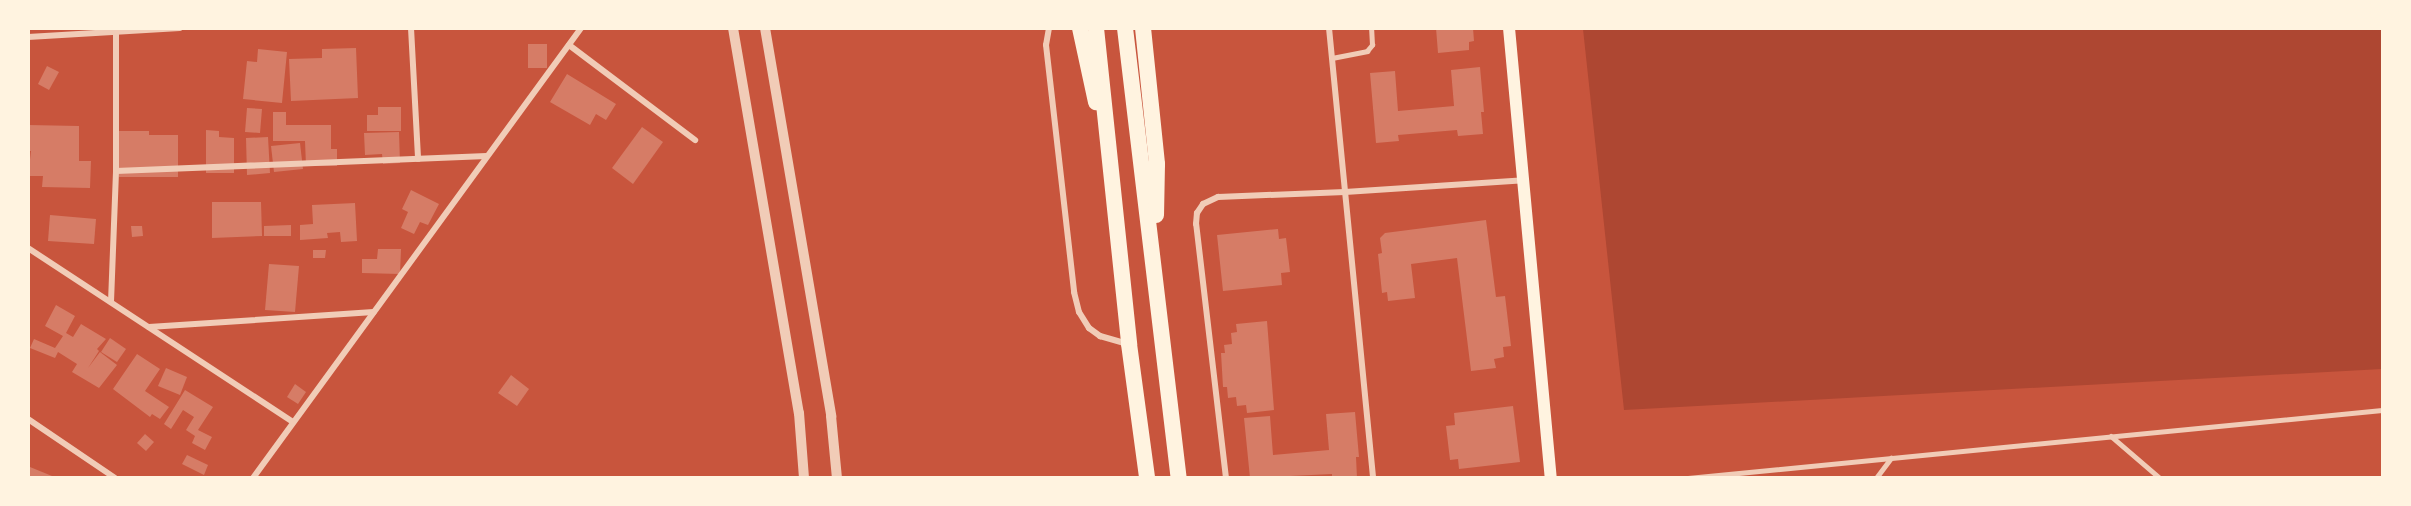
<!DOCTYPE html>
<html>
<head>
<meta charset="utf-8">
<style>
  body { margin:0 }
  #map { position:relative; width:2411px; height:506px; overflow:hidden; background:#c8553d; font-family:"Roboto Serif",serif }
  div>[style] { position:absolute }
  .green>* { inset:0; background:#ae4732 }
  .building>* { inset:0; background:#d67c66 }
  .service>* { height:4.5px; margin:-2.25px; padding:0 2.25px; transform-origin:2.25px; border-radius:2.25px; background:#f1ccb7 }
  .minor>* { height:6px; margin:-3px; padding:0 3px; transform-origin:3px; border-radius:3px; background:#f1ccb7 }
  .tertiary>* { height:10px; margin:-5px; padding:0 5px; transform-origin:5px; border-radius:5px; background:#f1ccb7 }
  .secondary>* { height:12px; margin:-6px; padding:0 6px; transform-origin:6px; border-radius:6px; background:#fff3e0 }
  .trunk>* { height:16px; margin:-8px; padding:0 8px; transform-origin:8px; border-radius:8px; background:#fff3e0 }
  span { translate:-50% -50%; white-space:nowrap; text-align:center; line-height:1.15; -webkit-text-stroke:4.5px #fff3e0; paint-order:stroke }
  .frame { position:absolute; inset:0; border:30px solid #fff3e0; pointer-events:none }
</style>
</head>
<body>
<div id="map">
  <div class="green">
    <i style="clip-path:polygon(1583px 29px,2382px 29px,2382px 369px,1624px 410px)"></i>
  </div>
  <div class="building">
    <i style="clip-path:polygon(1436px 28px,1473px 28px,1474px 41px,1469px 42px,1469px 50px,1438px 53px)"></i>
    <i style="clip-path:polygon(528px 44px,547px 44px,547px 68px,528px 68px)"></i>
    <i style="clip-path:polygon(356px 48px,358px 98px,291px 101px,289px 59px,322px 58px,322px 49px)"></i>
    <i style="clip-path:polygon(258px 49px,287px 52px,282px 103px,243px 99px,247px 61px,257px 62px)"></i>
    <i style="clip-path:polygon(47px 66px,59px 72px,49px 90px,38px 84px)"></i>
    <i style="clip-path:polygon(1480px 67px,1484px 112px,1481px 112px,1483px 134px,1458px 136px,1457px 130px,1398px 135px,1399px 141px,1376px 143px,1370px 73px,1395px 71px,1398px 111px,1454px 106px,1451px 70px)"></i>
    <i style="clip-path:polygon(567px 74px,616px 104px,606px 120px,596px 114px,590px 125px,550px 102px)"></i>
    <i style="clip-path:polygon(378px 107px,401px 107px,401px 131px,367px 131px,367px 115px,378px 115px)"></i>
    <i style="clip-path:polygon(247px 108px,262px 109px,260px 133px,245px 132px)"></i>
    <i style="clip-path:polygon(273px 112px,286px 112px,286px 125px,331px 125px,331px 149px,337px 149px,337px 166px,306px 166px,305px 141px,273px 141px)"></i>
    <i style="clip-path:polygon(28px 125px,79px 126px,79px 161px,91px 161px,90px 188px,42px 187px,43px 176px,28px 176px,31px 151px,28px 151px)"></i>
    <i style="clip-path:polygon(642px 127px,663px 142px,633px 184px,612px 168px)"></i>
    <i style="clip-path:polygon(206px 130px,219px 131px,219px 137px,234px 138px,234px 173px,206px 173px)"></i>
    <i style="clip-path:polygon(119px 131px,149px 131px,149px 135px,178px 135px,178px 177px,119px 177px)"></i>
    <i style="clip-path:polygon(399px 132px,400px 163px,383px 164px,382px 154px,365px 155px,364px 133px)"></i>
    <i style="clip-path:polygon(268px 137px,270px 173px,247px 175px,246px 138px)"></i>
    <i style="clip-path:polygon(300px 143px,303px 169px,274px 172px,271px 146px)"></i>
    <i style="clip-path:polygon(411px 190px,439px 204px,428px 225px,420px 222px,414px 234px,401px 228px,408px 212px,402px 209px)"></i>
    <i style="clip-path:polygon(212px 202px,261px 202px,262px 236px,212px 238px)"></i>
    <i style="clip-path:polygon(355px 203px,357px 241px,341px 242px,340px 232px,327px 233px,328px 238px,300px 240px,300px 225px,313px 224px,312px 205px)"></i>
    <i style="clip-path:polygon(50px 215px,96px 219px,94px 244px,48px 241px)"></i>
    <i style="clip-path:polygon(1486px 220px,1496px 297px,1505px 296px,1511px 346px,1503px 347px,1504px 357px,1494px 359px,1496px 368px,1471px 371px,1457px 258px,1411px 264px,1415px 298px,1388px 301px,1387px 292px,1382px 293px,1378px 254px,1382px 253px,1380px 238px,1385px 233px)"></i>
    <i style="clip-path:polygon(291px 225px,291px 236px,264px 236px,264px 226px)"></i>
    <i style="clip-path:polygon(131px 226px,142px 226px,143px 236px,132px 237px)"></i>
    <i style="clip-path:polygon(1278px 229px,1279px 239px,1286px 238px,1290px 272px,1281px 273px,1282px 285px,1223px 291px,1217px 235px)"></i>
    <i style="clip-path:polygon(378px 249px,401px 249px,400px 274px,362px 273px,362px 259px,377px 259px)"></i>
    <i style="clip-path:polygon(313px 250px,326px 250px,325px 258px,313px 258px)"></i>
    <i style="clip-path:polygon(269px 264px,299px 266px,295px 312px,265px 310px)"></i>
    <i style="clip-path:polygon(56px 305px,75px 316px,66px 333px,73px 337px,81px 324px,106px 339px,97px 349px,99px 351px,88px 368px,100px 352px,117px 365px,99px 388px,72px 372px,77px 364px,58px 352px,55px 358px,30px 348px,34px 339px,55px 348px,63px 336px,45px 326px)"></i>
    <i style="clip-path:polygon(1267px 321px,1274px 410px,1247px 413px,1246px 405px,1237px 406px,1236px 397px,1228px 398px,1227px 387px,1223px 387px,1221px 353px,1225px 353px,1224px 345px,1232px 344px,1231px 333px,1237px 332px,1236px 324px)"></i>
    <i style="clip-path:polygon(110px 338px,126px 349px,117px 362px,101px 352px)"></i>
    <i style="clip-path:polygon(137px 354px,160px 369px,145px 391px,169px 407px,160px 419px,152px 414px,150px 417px,113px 389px)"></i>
    <i style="clip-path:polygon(166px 368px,187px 377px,180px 395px,158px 386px)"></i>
    <i style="clip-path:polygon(511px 375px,529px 389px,517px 406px,498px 393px)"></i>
    <i style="clip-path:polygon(295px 384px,306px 392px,298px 404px,287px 397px)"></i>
    <i style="clip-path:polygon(185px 390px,213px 407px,198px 430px,212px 437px,205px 450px,192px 443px,195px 436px,186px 430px,194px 417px,183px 410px,171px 429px,164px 424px)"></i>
    <i style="clip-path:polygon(1513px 406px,1520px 462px,1459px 469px,1458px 459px,1450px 460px,1446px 426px,1455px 425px,1454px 413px)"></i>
    <i style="clip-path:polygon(1355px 412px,1359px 457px,1356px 457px,1357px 478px,1332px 478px,1332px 474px,1250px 478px,1244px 418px,1270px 416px,1273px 455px,1329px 450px,1326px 414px)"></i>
    <i style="clip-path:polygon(145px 434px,154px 442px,146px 451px,137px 443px)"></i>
    <i style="clip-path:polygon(187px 455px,208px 465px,204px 475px,182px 464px)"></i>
    <i style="clip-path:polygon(30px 467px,52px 476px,52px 478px,28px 477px)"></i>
  </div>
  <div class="service">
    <i style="left:1332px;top:58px;width:36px;rotate:-11deg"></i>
    <i style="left:1367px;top:51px;width:8px;rotate:-50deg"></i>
    <i style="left:1372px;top:45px;width:17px;rotate:-93deg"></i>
    <i style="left:2111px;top:436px;width:65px;rotate:40.6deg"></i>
    <i style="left:1688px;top:478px;width:697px;rotate:-5.6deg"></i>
    <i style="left:1876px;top:478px;width:25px;rotate:-53deg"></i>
  </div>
  <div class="minor">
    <i style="left:411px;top:28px;width:131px;rotate:86.9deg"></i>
    <i style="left:1049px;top:28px;width:17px;rotate:100deg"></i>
    <i style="left:1046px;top:45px;width:249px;rotate:83.5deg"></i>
    <i style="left:1074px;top:292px;width:21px;rotate:76deg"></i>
    <i style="left:1079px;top:312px;width:19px;rotate:58deg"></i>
    <i style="left:1089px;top:328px;width:14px;rotate:36deg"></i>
    <i style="left:1100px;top:336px;width:29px;rotate:16deg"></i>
    <i style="left:1329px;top:28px;width:452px;rotate:84.4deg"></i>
    <i style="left:28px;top:37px;width:152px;rotate:-3.4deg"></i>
    <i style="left:569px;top:45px;width:158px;rotate:37deg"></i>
    <i style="left:116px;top:171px;width:371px;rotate:-2.3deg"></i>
    <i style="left:28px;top:248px;width:317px;rotate:33.3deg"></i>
    <i style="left:111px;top:302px;width:131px;rotate:-87.8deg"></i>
    <i style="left:116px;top:171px;width:140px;rotate:-90deg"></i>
    <i style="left:149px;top:327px;width:225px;rotate:-3.8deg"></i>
    <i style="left:28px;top:419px;width:105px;rotate:34.1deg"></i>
    <i style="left:253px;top:478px;width:557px;rotate:-53.91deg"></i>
    <i style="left:1226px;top:478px;width:256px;rotate:-96.7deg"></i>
    <i style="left:1196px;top:224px;width:11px;rotate:-85deg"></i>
    <i style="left:1197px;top:213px;width:11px;rotate:-56deg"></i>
    <i style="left:1203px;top:204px;width:17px;rotate:-25deg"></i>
    <i style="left:1218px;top:197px;width:127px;rotate:-2.3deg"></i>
    <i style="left:1345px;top:192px;width:179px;rotate:-3.8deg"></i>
  </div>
  <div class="tertiary">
    <i style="left:733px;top:28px;width:391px;rotate:80.3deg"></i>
    <i style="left:799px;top:413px;width:65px;rotate:85.6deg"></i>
    <i style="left:765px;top:28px;width:394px;rotate:80.3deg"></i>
    <i style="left:831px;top:416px;width:62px;rotate:84.5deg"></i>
  </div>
  <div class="secondary">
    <i style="left:1509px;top:28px;width:452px;rotate:84.7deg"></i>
  </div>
  <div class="trunk">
    <i style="left:1080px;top:28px;width:76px;rotate:77.8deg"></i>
    <i style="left:1096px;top:28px;width:318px;rotate:84deg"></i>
    <i style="left:1129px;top:344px;width:135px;rotate:82.3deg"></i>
    <i style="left:1125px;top:28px;width:453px;rotate:83.2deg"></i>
    <i style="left:1143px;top:28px;width:137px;rotate:84.1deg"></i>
    <i style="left:1157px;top:164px;width:51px;rotate:91.1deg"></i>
  </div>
  <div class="frame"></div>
</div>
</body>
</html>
